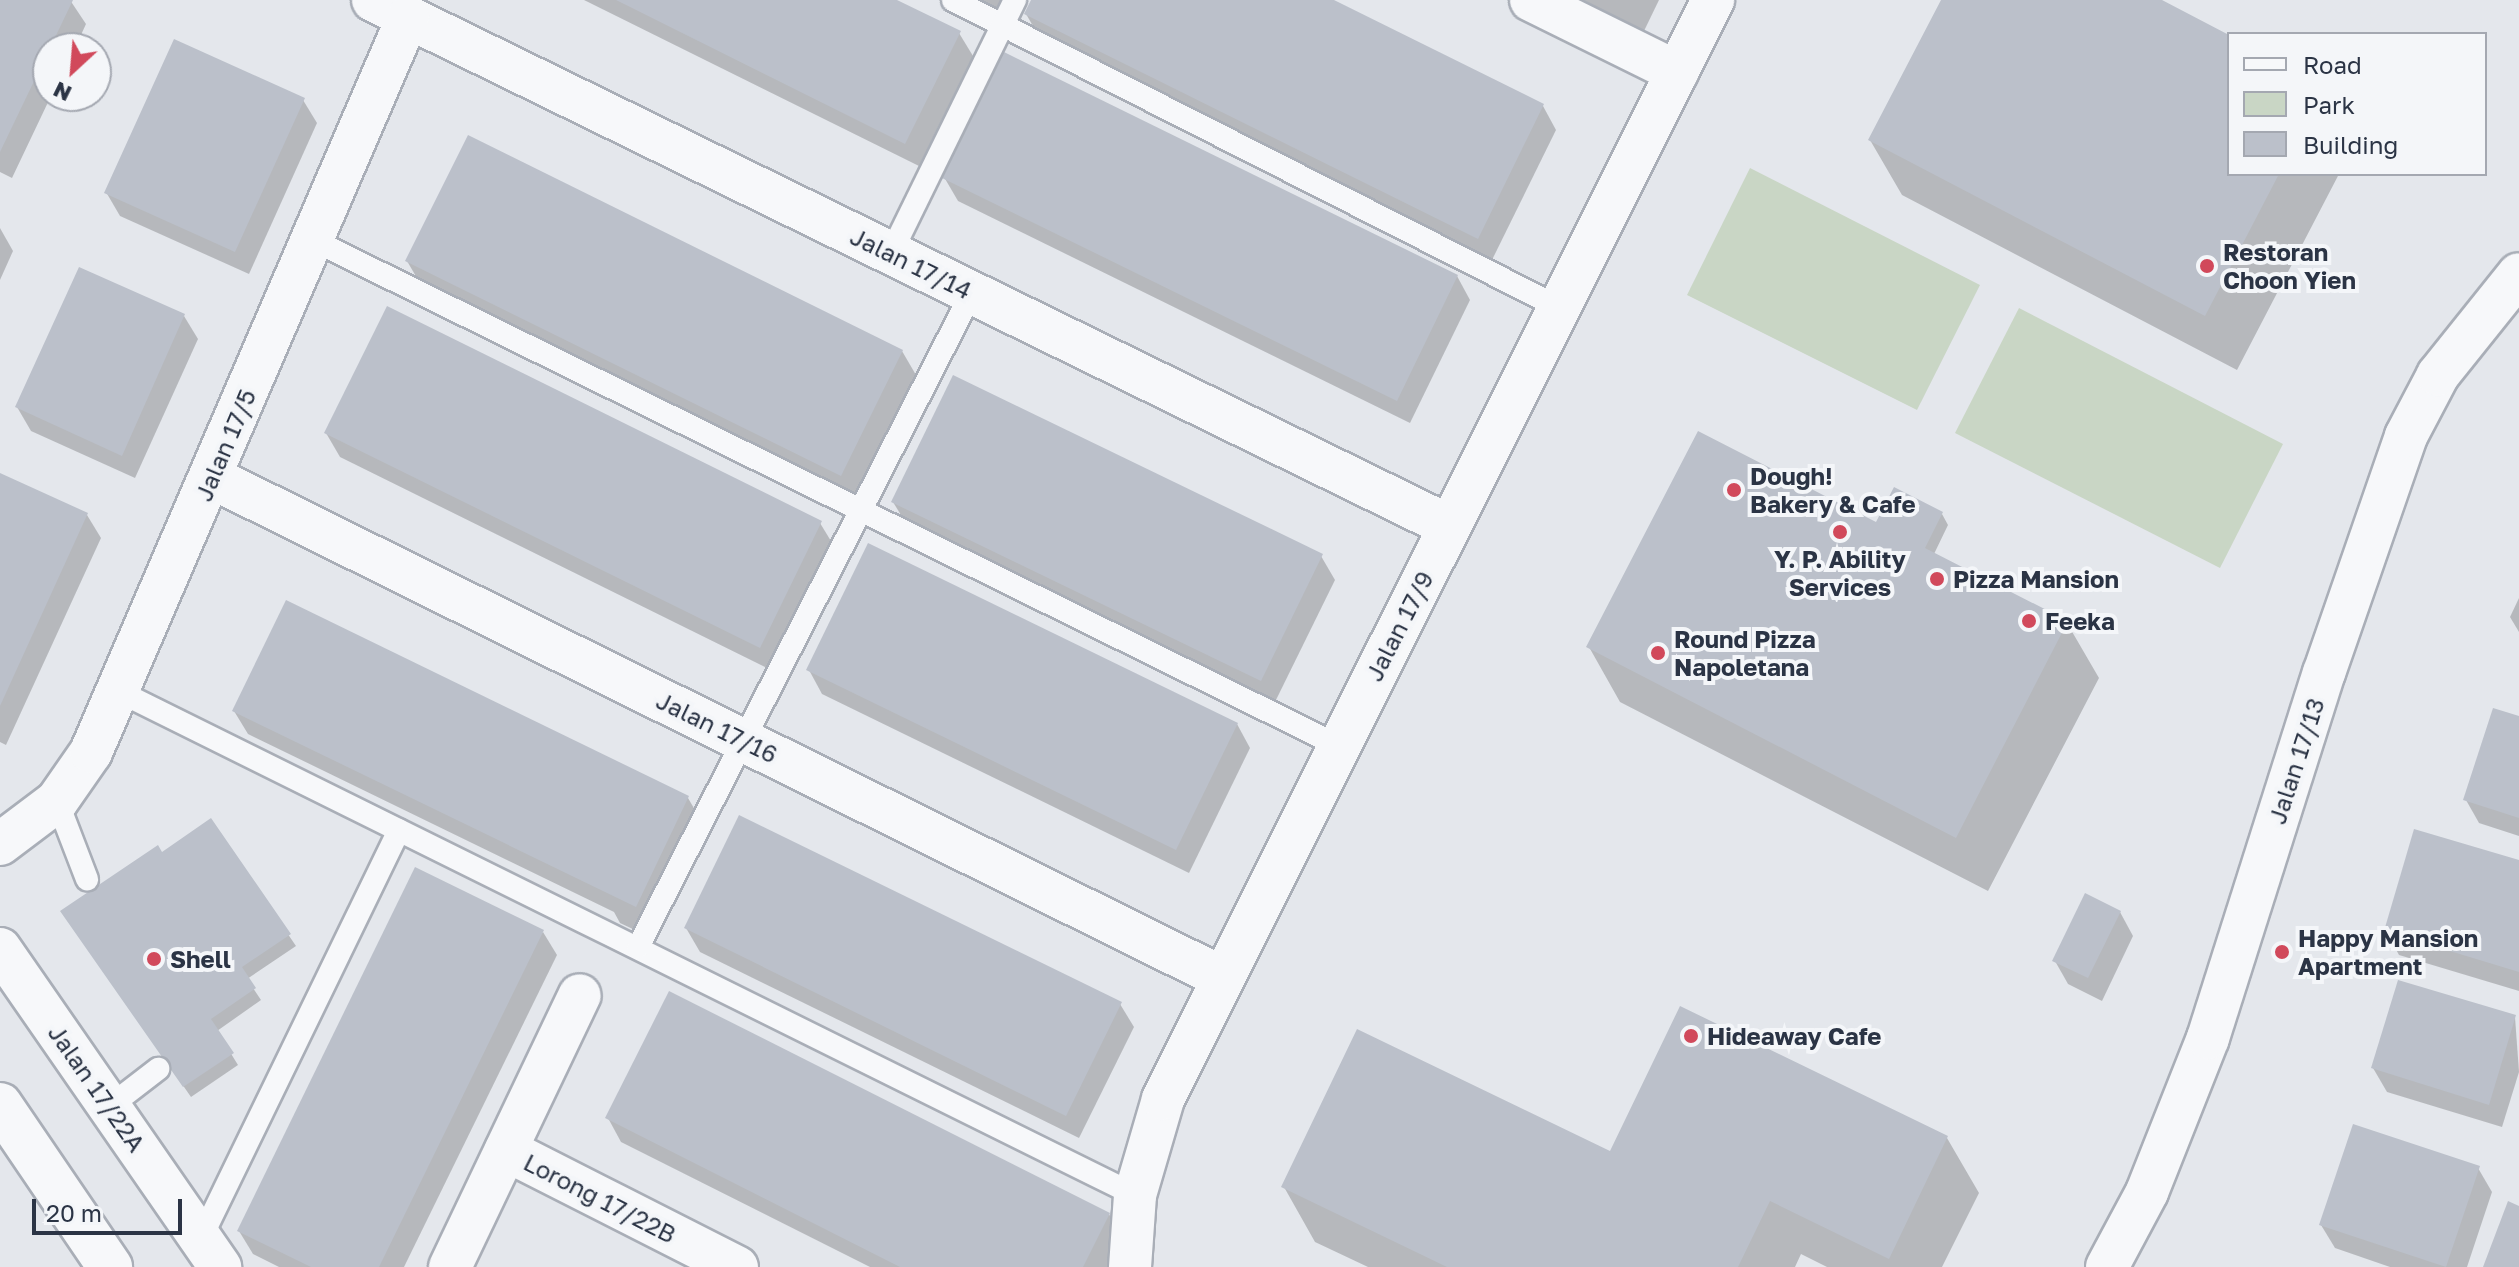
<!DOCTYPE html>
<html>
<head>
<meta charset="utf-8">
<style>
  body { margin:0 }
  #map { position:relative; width:2519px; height:1267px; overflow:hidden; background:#e4e7ec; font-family:"Golos Text",sans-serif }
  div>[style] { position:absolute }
  .green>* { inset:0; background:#c9d6c5 }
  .shadow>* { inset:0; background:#0003 }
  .building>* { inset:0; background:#bbc0ca }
  .roads { filter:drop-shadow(2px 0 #a9aeb7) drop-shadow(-2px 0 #a9aeb7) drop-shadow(0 2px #a9aeb7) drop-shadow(0 -2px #a9aeb7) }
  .service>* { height:22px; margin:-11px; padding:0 11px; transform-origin:11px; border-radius:11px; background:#f7f8fa }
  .minor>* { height:42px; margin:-21px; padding:0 21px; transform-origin:21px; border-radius:21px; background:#f7f8fa }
  .tertiary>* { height:44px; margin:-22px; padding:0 22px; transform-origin:22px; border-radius:22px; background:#f7f8fa }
  .dots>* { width:22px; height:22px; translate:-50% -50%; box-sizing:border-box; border:4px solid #f4f6f9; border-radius:50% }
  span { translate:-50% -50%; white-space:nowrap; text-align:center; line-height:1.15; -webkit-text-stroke:8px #f4f6f9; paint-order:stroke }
  .poi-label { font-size:24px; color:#2b3445; font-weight:700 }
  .left { translate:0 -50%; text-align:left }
  .street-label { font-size:24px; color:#2b3445 }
  .legend { position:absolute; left:2227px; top:32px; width:260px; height:144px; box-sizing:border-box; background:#f4f6f9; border:2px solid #a4a8b1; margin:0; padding:10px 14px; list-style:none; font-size:24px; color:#2b3445 }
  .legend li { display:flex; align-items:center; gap:16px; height:40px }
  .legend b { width:40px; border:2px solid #a4a8b1 }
  .north { position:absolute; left:32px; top:32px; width:80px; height:80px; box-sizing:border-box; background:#f4f6f9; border:2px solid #a4a8b1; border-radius:50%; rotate:206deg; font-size:22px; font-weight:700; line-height:32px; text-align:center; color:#2b3445 }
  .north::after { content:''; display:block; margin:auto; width:28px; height:36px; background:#d1495b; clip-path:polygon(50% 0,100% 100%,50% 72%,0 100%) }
  .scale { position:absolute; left:32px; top:1199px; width:150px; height:36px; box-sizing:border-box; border:4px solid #2b3445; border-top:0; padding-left:10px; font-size:24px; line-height:28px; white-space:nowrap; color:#2b3445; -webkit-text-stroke:6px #f4f6f9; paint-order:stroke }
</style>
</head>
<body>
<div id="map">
  <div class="green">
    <i style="clip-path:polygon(1750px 168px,1980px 285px,1917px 410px,1687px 295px)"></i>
    <i style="clip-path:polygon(2019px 308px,2283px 444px,2220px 568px,1955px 433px)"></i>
  </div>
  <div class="shadow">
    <i style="clip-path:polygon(0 0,70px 0,86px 24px,75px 48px,48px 48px,51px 96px,12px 178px,0 172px)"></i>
    <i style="clip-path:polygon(584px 0,893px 0,959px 33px,973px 56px,919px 166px)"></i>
    <i style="clip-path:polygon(965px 0,1004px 0,997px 16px)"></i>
    <i style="clip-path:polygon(1033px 0,1329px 0,1543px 106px,1556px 130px,1491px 262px,1040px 38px,1026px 14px)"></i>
    <i style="clip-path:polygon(1583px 0,1659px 0,1644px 31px)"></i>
    <i style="clip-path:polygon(1943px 0,2157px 0,2229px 37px,2229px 174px,2339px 174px,2237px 370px,1902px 195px,1870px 140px)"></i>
    <i style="clip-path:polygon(303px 100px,317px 123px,249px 274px,120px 216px,106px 192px)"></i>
    <i style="clip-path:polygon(944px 177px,1457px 276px,1470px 300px,1410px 423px,958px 201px)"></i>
    <i style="clip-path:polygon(0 228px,13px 251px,0 280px)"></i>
    <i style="clip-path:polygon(407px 261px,902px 351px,916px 375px,854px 499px,421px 285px)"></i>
    <i style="clip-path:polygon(184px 316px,198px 339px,135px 478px,31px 431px,17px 407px)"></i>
    <i style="clip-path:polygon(326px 433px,820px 523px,834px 546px,773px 671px,340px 457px)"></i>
    <i style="clip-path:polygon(0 477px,87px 515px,101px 538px,6px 745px,0 742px)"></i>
    <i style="clip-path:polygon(893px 502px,1321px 556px,1335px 580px,1274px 704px,907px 525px)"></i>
    <i style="clip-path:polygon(1942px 514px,1948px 525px,1934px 554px,2067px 623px,2099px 678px,1988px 891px,1620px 702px,1589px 647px,1882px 527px)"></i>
    <i style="clip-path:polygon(2519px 598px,2519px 632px,2510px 617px)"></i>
    <i style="clip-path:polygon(809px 670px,1237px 724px,1250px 748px,1189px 873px,822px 694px)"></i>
    <i style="clip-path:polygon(234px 711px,688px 798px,708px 832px,656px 940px,620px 923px,614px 912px,248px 734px)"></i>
    <i style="clip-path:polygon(2519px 719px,2519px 836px,2479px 823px,2466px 800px)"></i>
    <i style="clip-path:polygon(211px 821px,296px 946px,247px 979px,261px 1000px,217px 1031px,238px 1065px,191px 1097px,70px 923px)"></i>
    <i style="clip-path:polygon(2519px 863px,2519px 991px,2399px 955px,2386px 931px)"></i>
    <i style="clip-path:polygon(2120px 912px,2133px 936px,2102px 1001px,2068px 984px,2055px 961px)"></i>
    <i style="clip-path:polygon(686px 928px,1120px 1004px,1134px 1027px,1079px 1138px,700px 952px)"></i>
    <i style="clip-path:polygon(543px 932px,557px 955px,404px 1267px,279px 1267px,253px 1254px,239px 1231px)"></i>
    <i style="clip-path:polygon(2515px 1017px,2519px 1072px,2502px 1127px,2387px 1092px,2373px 1068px)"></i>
    <i style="clip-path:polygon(608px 1118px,1109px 1214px,1122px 1238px,1107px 1267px,870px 1267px,621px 1142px)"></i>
    <i style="clip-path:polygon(1947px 1138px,1979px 1193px,1942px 1267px,1827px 1267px,1801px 1254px,1795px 1267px,1368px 1267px,1315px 1242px,1284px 1187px,1611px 1154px)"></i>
    <i style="clip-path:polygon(2478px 1168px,2492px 1192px,2467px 1267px,2390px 1267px,2335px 1248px,2321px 1225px)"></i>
  </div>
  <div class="building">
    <i style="clip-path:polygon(0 0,73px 0,0 152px)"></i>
    <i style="clip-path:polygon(616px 0,897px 0,961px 31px,905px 144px)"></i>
    <i style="clip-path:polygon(1031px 0,1334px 0,1544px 104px,1478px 239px,1024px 14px)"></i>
    <i style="clip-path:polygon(1941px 0,2162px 0,2229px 35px,2229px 174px,2279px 174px,2205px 316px,1868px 140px)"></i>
    <i style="clip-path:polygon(174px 39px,305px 98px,235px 252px,104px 193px)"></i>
    <i style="clip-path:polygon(1004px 52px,1458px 275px,1397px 401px,942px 178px)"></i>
    <i style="clip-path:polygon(468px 135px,903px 350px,841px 476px,405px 261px)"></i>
    <i style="clip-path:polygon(79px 267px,185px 314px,122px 456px,15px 407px)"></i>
    <i style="clip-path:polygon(387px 306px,822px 521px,760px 648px,324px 433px)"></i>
    <i style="clip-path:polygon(953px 375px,1323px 554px,1261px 681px,891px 502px)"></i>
    <i style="clip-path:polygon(1698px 431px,1876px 522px,1894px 487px,1943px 512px,1925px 548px,2068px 621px,1956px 838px,1586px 647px)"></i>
    <i style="clip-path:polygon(0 473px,88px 513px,0 706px)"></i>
    <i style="clip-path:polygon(868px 543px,1238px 723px,1176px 850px,806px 670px)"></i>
    <i style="clip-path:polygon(286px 600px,689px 796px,636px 907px,232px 711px)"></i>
    <i style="clip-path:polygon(2493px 708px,2519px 716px,2519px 818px,2463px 800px)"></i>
    <i style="clip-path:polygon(739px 815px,1122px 1002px,1066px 1116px,684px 928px)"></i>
    <i style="clip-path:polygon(211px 818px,291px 934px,242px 967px,256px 988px,211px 1019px,234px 1053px,183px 1087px,60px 911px,158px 845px,162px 852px)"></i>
    <i style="clip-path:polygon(2414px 829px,2519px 860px,2519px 972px,2384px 931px)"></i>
    <i style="clip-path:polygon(415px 867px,544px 930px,379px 1267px,311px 1267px,237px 1231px)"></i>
    <i style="clip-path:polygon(2085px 893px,2121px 911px,2088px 978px,2052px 961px)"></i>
    <i style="clip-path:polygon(2398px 980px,2516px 1015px,2489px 1105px,2371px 1068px)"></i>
    <i style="clip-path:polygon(669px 991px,1110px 1213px,1083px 1267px,900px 1267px,605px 1118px)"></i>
    <i style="clip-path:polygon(1680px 1006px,1948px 1136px,1889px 1259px,1770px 1201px,1738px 1267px,1447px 1267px,1281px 1187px,1357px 1029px,1610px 1151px)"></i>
    <i style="clip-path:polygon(2353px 1124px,2480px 1166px,2446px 1267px,2319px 1225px)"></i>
    <i style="clip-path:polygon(2508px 1201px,2519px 1206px,2519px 1267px,2483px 1267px)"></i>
  </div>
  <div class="roads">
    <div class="service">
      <i style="left:953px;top:0;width:681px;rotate:26.9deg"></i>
      <i style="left:313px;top:240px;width:1144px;rotate:26.25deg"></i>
      <i style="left:891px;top:253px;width:282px;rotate:-63.9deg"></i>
      <i style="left:120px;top:692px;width:1133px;rotate:26.36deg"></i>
      <i style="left:57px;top:801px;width:84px;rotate:69deg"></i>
      <i style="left:638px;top:947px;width:735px;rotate:-62.98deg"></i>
      <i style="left:110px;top:1106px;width:61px;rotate:-37.6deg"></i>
      <i style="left:202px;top:1236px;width:451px;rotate:-64.1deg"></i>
    </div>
    <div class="minor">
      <i style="left:373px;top:0;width:1198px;rotate:26.05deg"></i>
      <i style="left:1531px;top:0;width:163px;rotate:26.3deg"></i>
      <i style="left:211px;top:477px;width:1129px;rotate:26.34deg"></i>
      <i style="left:0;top:844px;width:71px;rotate:-37deg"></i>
      <i style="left:57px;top:801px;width:60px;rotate:-55.2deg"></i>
      <i style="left:91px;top:752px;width:800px;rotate:-66.67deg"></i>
      <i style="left:0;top:949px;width:387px;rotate:55.3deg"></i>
      <i style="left:506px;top:1150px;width:259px;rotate:26.9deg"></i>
      <i style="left:450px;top:1267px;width:301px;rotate:-64.5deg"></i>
      <i style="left:1130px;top:1267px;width:72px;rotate:-86deg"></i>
      <i style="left:1135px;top:1195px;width:100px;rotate:-73.7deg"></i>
      <i style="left:1163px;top:1099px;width:1229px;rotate:-63.41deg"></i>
      <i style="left:2107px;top:1267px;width:85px;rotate:-61.9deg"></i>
      <i style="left:2147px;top:1192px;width:166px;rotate:-68.4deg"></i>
      <i style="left:2208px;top:1038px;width:383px;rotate:-72.4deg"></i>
      <i style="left:2324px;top:673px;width:251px;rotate:-70.9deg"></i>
      <i style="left:2406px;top:436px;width:69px;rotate:-62.3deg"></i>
      <i style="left:2438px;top:375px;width:129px;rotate:-51.3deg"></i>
    </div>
    <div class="tertiary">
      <i style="left:0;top:1105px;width:196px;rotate:55.8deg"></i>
    </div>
  </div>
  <div class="dots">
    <i style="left:2207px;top:266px;background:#d1495b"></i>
    <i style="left:1734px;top:490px;background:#d1495b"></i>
    <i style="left:1840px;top:532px;background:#d1495b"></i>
    <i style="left:1937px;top:579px;background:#d1495b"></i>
    <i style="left:2029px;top:621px;background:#d1495b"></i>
    <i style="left:1658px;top:653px;background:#d1495b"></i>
    <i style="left:2282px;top:952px;background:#d1495b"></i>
    <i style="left:154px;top:959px;background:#d1495b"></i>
    <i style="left:1691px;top:1036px;background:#d1495b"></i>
  </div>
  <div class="poi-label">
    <span class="left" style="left:2223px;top:266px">Restoran<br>Choon Yien</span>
    <span class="left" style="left:1750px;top:490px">Dough!<br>Bakery &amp; Cafe</span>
    <span style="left:1840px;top:573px">Y. P. Ability<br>Services</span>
    <span class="left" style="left:1953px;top:579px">Pizza Mansion</span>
    <span class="left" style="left:2045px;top:621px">Feeka</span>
    <span class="left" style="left:1674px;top:653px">Round Pizza<br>Napoletana</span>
    <span class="left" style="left:2298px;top:952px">Happy Mansion<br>Apartment</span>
    <span class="left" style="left:170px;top:959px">Shell</span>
    <span class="left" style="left:1707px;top:1036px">Hideaway Cafe</span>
  </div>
  <div class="street-label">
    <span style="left:911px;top:263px;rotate:26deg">Jalan 17/14</span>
    <span style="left:225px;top:445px;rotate:-67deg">Jalan 17/5</span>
    <span style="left:1399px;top:626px;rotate:-63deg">Jalan 17/9</span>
    <span style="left:717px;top:727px;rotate:26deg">Jalan 17/16</span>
    <span style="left:2296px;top:761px;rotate:-72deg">Jalan 17/13</span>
    <span style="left:97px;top:1088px;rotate:55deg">Jalan 17/22A</span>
    <span style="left:600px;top:1198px;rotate:27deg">Lorong 17/22B</span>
  </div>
  <ul class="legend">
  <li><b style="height:10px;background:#f7f8fa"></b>Road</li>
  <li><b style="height:22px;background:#c9d6c5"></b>Park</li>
  <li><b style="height:22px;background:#bbc0ca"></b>Building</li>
  </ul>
  <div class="north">N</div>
  <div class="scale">20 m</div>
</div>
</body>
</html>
